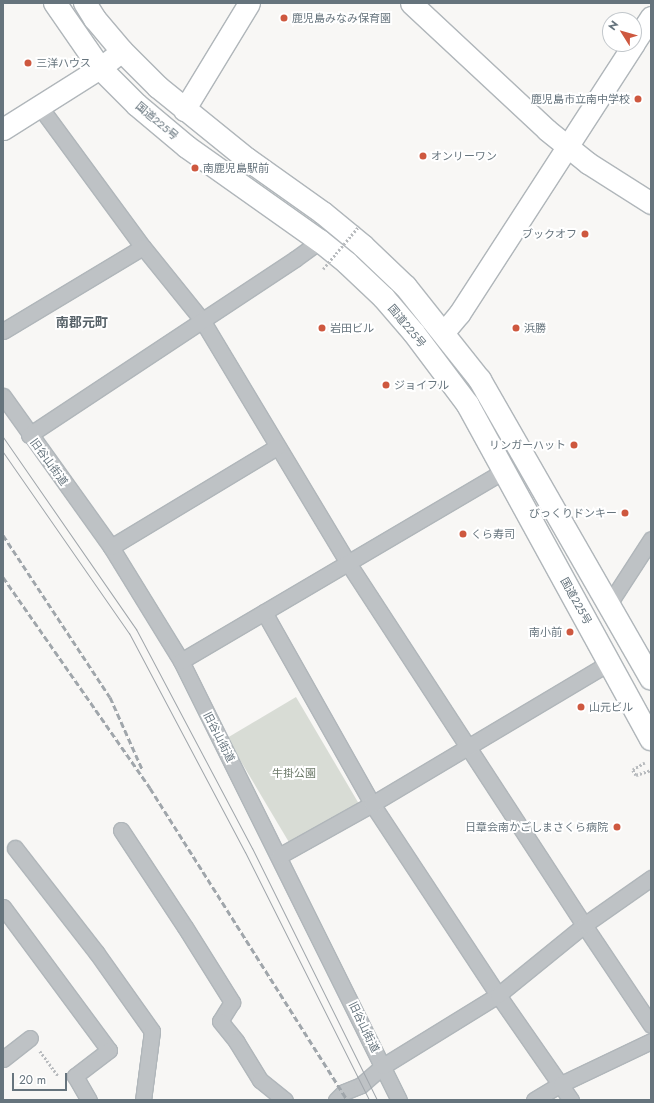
<!DOCTYPE html>
<html>
<head>
<meta charset="utf-8">
<style>
  body { margin:0 }
  #map { position:relative; width:654px; height:1103px; overflow:hidden; background:#f8f7f5; font-family:Jost,"Noto Sans JP",sans-serif }
  div>[style] { position:absolute }
  .green>* { inset:0; background:#d8dcd5 }
  .path>* { height:2.5px; margin-top:-1.25px; transform-origin:0; background:repeating-linear-gradient(90deg,#b8bbbe 0 2px,transparent 0 4px) }
  .roads { filter:drop-shadow(1px 0 #b0b6ba) drop-shadow(-1px 0 #b0b6ba) drop-shadow(0 1px #b0b6ba) drop-shadow(0 -1px #b0b6ba) }
  .street>* { height:15px; margin:-7.5px; padding:0 7.5px; transform-origin:7.5px; border-radius:7.5px; background:#bec2c5 }
  .secondary>* { height:21px; margin:-10.5px; padding:0 10.5px; transform-origin:10.5px; border-radius:10.5px; background:#fff }
  .highway>* { height:22px; margin:-11px; padding:0 11px; transform-origin:11px; border-radius:11px; background:#fff }
  .tram>* { height:1px; margin:-0.5px; padding:0 0.5px; transform-origin:0.5px; border-radius:0.5px; background:#a0a6ab }
  .rail>* { height:3px; margin-top:-1.5px; transform-origin:0; background:repeating-linear-gradient(90deg,#a0a6ab 0 6px,transparent 0 9px) }
  .path-bridge>* { height:2.5px; margin-top:-1.25px; transform-origin:0; background:repeating-linear-gradient(90deg,#b8bbbe 0 2px,transparent 0 4px) }
  .dots>* { width:11px; height:11px; translate:-50% -50%; box-sizing:border-box; border:2px solid #fff; border-radius:50% }
  span { translate:-50% -50%; white-space:nowrap; text-align:center; line-height:1.15; -webkit-text-stroke:4px #fff; paint-order:stroke }
  .poi-label { font-size:11px; color:#66747d }
  .left { translate:0 -50%; text-align:left }
  .right { translate:-100% -50%; text-align:right }
  .street-label { font-size:11px; color:#66747d }
  .park-label { font-size:11px; color:#6d7a69 }
  .quarter-label { font-size:13px; color:#576269; font-weight:700 }
  .frame { position:absolute; inset:0; border:4px solid #66747d; pointer-events:none }
  .north { position:absolute; left:602px; top:12px; width:40px; height:40px; box-sizing:border-box; background:#fff; border:1px solid #c2c7cb; border-radius:50%; rotate:307deg; font-size:11px; font-weight:700; line-height:16px; text-align:center; color:#66747d }
  .north::after { content:''; display:block; margin:auto; width:14px; height:18px; background:#ce583f; clip-path:polygon(50% 0,100% 100%,50% 72%,0 100%) }
  .scale { position:absolute; left:12px; top:1073px; width:55px; height:18px; box-sizing:border-box; border:2px solid #66747d; border-top:0; padding-left:5px; font-size:12px; line-height:14px; white-space:nowrap; color:#66747d; -webkit-text-stroke:3px #fff; paint-order:stroke }
</style>
</head>
<body>
<div id="map">
  <div class="green">
    <i style="clip-path:polygon(296px 697px,362px 809px,293px 849px,227px 738px)"></i>
  </div>
  <div class="path">
    <i style="left:645px;top:763px;width:14px;rotate:150deg"></i>
    <i style="left:633px;top:770px;width:6px;rotate:59deg"></i>
    <i style="left:636px;top:775px;width:16px;rotate:-18deg"></i>
    <i style="left:40px;top:1051px;width:31px;rotate:54deg"></i>
  </div>
  <div class="roads">
    <div class="street">
      <i style="left:40px;top:107px;width:174px;rotate:53.7deg"></i>
      <i style="left:143px;top:247px;width:94px;rotate:51.1deg"></i>
      <i style="left:202px;top:320px;width:283px;rotate:59deg"></i>
      <i style="left:348px;top:563px;width:432px;rotate:56.9deg"></i>
      <i style="left:584px;top:925px;width:120px;rotate:56.2deg"></i>
      <i style="left:3px;top:331px;width:163px;rotate:-31deg"></i>
      <i style="left:3px;top:396px;width:186px;rotate:54.4deg"></i>
      <i style="left:111px;top:547px;width:134px;rotate:58.4deg"></i>
      <i style="left:181px;top:661px;width:490px;rotate:63.6deg"></i>
      <i style="left:29px;top:435px;width:319px;rotate:-33.5deg"></i>
      <i style="left:295px;top:259px;width:31px;rotate:-36deg"></i>
      <i style="left:111px;top:547px;width:194px;rotate:-31.1deg"></i>
      <i style="left:609px;top:604px;width:77px;rotate:-57.1deg"></i>
      <i style="left:264px;top:612px;width:220px;rotate:60.6deg"></i>
      <i style="left:372px;top:804px;width:229px;rotate:56.6deg"></i>
      <i style="left:498px;top:995px;width:128px;rotate:55.2deg"></i>
      <i style="left:181px;top:661px;width:375px;rotate:-30.5deg"></i>
      <i style="left:121px;top:830px;width:116px;rotate:56.6deg"></i>
      <i style="left:185px;top:927px;width:89px;rotate:57.9deg"></i>
      <i style="left:232px;top:1002px;width:22px;rotate:122deg"></i>
      <i style="left:220px;top:1021px;width:26px;rotate:51deg"></i>
      <i style="left:236px;top:1041px;width:46px;rotate:58.4deg"></i>
      <i style="left:260px;top:1080px;width:32px;rotate:39deg"></i>
      <i style="left:15px;top:848px;width:132px;rotate:52.1deg"></i>
      <i style="left:96px;top:952px;width:97px;rotate:54.7deg"></i>
      <i style="left:152px;top:1031px;width:70px;rotate:97.4deg"></i>
      <i style="left:279px;top:856px;width:107px;rotate:-29.2deg"></i>
      <i style="left:372px;top:804px;width:277px;rotate:-30.8deg"></i>
      <i style="left:3px;top:907px;width:178px;rotate:53.5deg"></i>
      <i style="left:109px;top:1050px;width:43px;rotate:142.6deg"></i>
      <i style="left:75px;top:1076px;width:28px;rotate:60deg"></i>
      <i style="left:3px;top:1059px;width:34px;rotate:-38deg"></i>
      <i style="left:336px;top:1100px;width:11px;rotate:-45deg"></i>
      <i style="left:344px;top:1092px;width:18px;rotate:-22deg"></i>
      <i style="left:361px;top:1085px;width:29px;rotate:-41deg"></i>
      <i style="left:383px;top:1066px;width:135px;rotate:-31.7deg"></i>
      <i style="left:498px;top:995px;width:111px;rotate:-39.1deg"></i>
      <i style="left:584px;top:925px;width:82px;rotate:-35deg"></i>
      <i style="left:534px;top:1100px;width:31px;rotate:-31deg"></i>
      <i style="left:561px;top:1084px;width:100px;rotate:-25.5deg"></i>
    </div>
    <div class="secondary">
      <i style="left:411px;top:3px;width:186px;rotate:43deg"></i>
      <i style="left:547px;top:130px;width:53px;rotate:38.8deg"></i>
      <i style="left:588px;top:163px;width:75px;rotate:32.4deg"></i>
      <i style="left:634px;top:43px;width:31px;rotate:-57deg"></i>
      <i style="left:184px;top:110px;width:125px;rotate:-58.7deg"></i>
      <i style="left:3px;top:129px;width:115px;rotate:-32.2deg"></i>
      <i style="left:100px;top:68px;width:28px;rotate:-38deg"></i>
      <i style="left:443px;top:333px;width:25px;rotate:-50deg"></i>
      <i style="left:459px;top:314px;width:322px;rotate:-57.1deg"></i>
    </div>
    <div class="highway">
      <i style="left:55px;top:3px;width:79px;rotate:55.3deg"></i>
      <i style="left:100px;top:68px;width:52px;rotate:45deg"></i>
      <i style="left:137px;top:105px;width:65px;rotate:40deg"></i>
      <i style="left:187px;top:147px;width:163px;rotate:35.3deg"></i>
      <i style="left:320px;top:241px;width:35px;rotate:39deg"></i>
      <i style="left:347px;top:263px;width:51px;rotate:43.4deg"></i>
      <i style="left:384px;top:298px;width:46px;rotate:49.4deg"></i>
      <i style="left:414px;top:333px;width:90px;rotate:53.1deg"></i>
      <i style="left:468px;top:405px;width:381px;rotate:61.3deg"></i>
      <i style="left:85px;top:3px;width:19px;rotate:58deg"></i>
      <i style="left:95px;top:19px;width:42px;rotate:49.8deg"></i>
      <i style="left:122px;top:51px;width:51px;rotate:45deg"></i>
      <i style="left:158px;top:87px;width:114px;rotate:39deg"></i>
      <i style="left:247px;top:159px;width:93px;rotate:35.4deg"></i>
      <i style="left:323px;top:213px;width:52px;rotate:39.5deg"></i>
      <i style="left:363px;top:246px;width:59px;rotate:43.6deg"></i>
      <i style="left:406px;top:287px;width:119px;rotate:51.5deg"></i>
      <i style="left:480px;top:380px;width:344px;rotate:60.2deg"></i>
    </div>
  </div>
  <div class="tram">
    <i style="left:3px;top:437px;width:234px;rotate:55.3deg"></i>
    <i style="left:136px;top:629px;width:248px;rotate:62.1deg"></i>
    <i style="left:252px;top:848px;width:281px;rotate:63.6deg"></i>
    <i style="left:3px;top:452px;width:221px;rotate:55.2deg"></i>
    <i style="left:129px;top:633px;width:248px;rotate:62.1deg"></i>
    <i style="left:245px;top:852px;width:277px;rotate:63.4deg"></i>
  </div>
  <div class="rail">
    <i style="left:3px;top:535px;width:194px;rotate:56.6deg"></i>
    <i style="left:110px;top:697px;width:79px;rotate:66deg"></i>
    <i style="left:3px;top:577px;width:257px;rotate:55.1deg"></i>
    <i style="left:150px;top:788px;width:369px;rotate:57.7deg"></i>
  </div>
  <div class="path-bridge">
    <i style="left:323px;top:269px;width:56px;rotate:-50.1deg"></i>
  </div>
  <div class="dots">
    <i style="left:284px;top:18px;background:#ce583f"></i>
    <i style="left:28px;top:63px;background:#ce583f"></i>
    <i style="left:638px;top:99px;background:#ce583f"></i>
    <i style="left:423px;top:156px;background:#ce583f"></i>
    <i style="left:195px;top:168px;background:#ce583f"></i>
    <i style="left:585px;top:234px;background:#ce583f"></i>
    <i style="left:322px;top:328px;background:#ce583f"></i>
    <i style="left:516px;top:328px;background:#ce583f"></i>
    <i style="left:386px;top:385px;background:#ce583f"></i>
    <i style="left:574px;top:445px;background:#ce583f"></i>
    <i style="left:625px;top:513px;background:#ce583f"></i>
    <i style="left:463px;top:534px;background:#ce583f"></i>
    <i style="left:570px;top:632px;background:#ce583f"></i>
    <i style="left:581px;top:707px;background:#ce583f"></i>
    <i style="left:617px;top:827px;background:#ce583f"></i>
  </div>
  <div class="poi-label">
    <span class="left" style="left:292px;top:18px">鹿児島みなみ保育園</span>
    <span class="left" style="left:36px;top:63px">三洋ハウス</span>
    <span class="right" style="left:630px;top:99px">鹿児島市立南中学校</span>
    <span class="left" style="left:431px;top:156px">オンリーワン</span>
    <span class="left" style="left:203px;top:168px">南鹿児島駅前</span>
    <span class="right" style="left:577px;top:234px">ブックオフ</span>
    <span class="left" style="left:330px;top:328px">岩田ビル</span>
    <span class="left" style="left:524px;top:328px">浜勝</span>
    <span class="left" style="left:394px;top:385px">ジョイフル</span>
    <span class="right" style="left:566px;top:445px">リンガーハット</span>
    <span class="right" style="left:617px;top:513px">びっくりドンキー</span>
    <span class="left" style="left:471px;top:534px">くら寿司</span>
    <span class="right" style="left:562px;top:632px">南小前</span>
    <span class="left" style="left:589px;top:707px">山元ビル</span>
    <span class="right" style="left:608px;top:827px">日章会南かごしまさくら病院</span>
  </div>
  <div class="street-label">
    <span style="left:157px;top:121px;rotate:40deg">国道225号</span>
    <span style="left:407px;top:326px;rotate:50deg">国道225号</span>
    <span style="left:49px;top:462px;rotate:54deg">旧谷山街道</span>
    <span style="left:576px;top:601px;rotate:61deg">国道225号</span>
    <span style="left:219px;top:737px;rotate:63deg">旧谷山街道</span>
    <span style="left:364px;top:1027px;rotate:64deg">旧谷山街道</span>
  </div>
  <div class="park-label">
    <span style="left:294px;top:773px">牛掛公園</span>
  </div>
  <div class="quarter-label">
    <span style="left:82px;top:323px">南郡元町</span>
  </div>
  <div class="frame"></div>
  <div class="north">N</div>
  <div class="scale">20 m</div>
</div>
</body>
</html>
